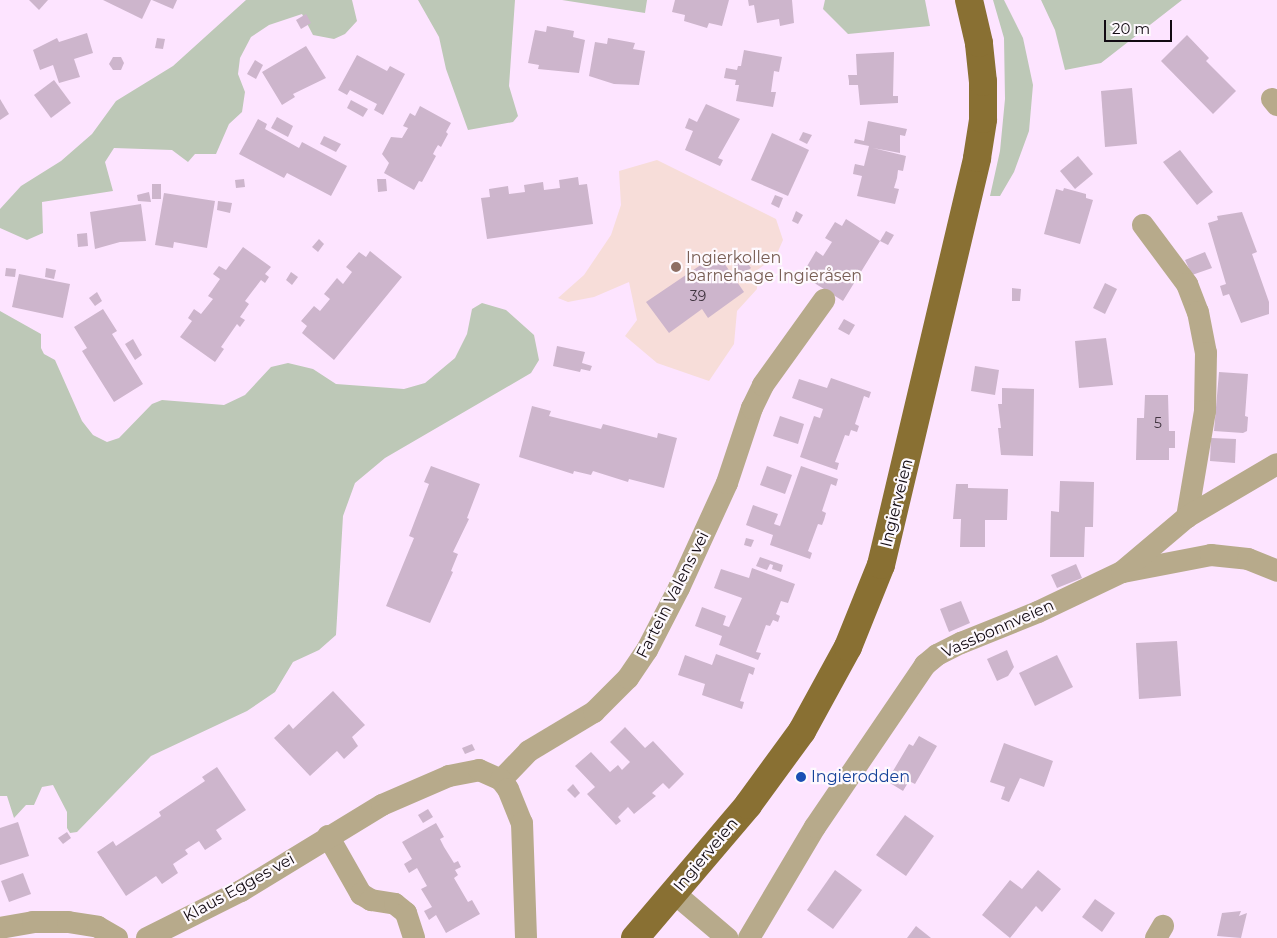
<!DOCTYPE html>
<html>
<head>
<meta charset="utf-8">
<style>
  body { margin:0 }
  #map { position:relative; width:1277px; height:938px; overflow:hidden; background:#fde4ff; font-family:Montserrat,sans-serif }
  div>[style] { position:absolute }
  .education>* { inset:0; background:#f7ddd9 }
  .green>* { inset:0; background:#bdc8b7 }
  .building>* { inset:0; background:#cdb5cc }
  .minor>* { height:22px; margin:-11px; padding:0 11px; transform-origin:11px; border-radius:11px; background:#b7aa8b }
  .major>* { height:28px; margin:-14px; padding:0 14px; transform-origin:14px; border-radius:14px; background:#897033 }
  .dots>* { width:14px; height:14px; translate:-50% -50%; box-sizing:border-box; border:2px solid #fef9fe; border-radius:50% }
  span { translate:-50% -50%; white-space:nowrap; text-align:center; line-height:1.15; -webkit-text-stroke:4.5px #fef9fe; paint-order:stroke }
  .number-label { font-size:14px; color:#413540 }
  .number-label span { -webkit-text-stroke-width:0 }
  .education-label { font-size:16px; color:#785e54 }
  .left { translate:0 -50%; text-align:left }
  .street-label { font-size:16px; color:#120a12 }
  .transit-label { font-size:16px; color:#164399 }
  .scale { position:absolute; left:1104px; top:20px; width:68px; height:22px; box-sizing:border-box; border:2px solid #120a12; border-top:0; padding-left:6px; font-size:15px; line-height:18px; white-space:nowrap; color:#120a12; -webkit-text-stroke:4px #fef9fe; paint-order:stroke }
</style>
</head>
<body>
<div id="map">
  <div class="education">
    <i style="clip-path:polygon(657px 160px,776px 219px,783px 240px,776px 256px,756px 271px,757px 289px,737px 311px,734px 344px,709px 381px,657px 363px,625px 336px,637px 320px,629px 282px,594px 297px,568px 302px,558px 298px,584px 275px,611px 235px,621px 205px,619px 171px)"></i>
  </div>
  <div class="green">
    <i style="clip-path:polygon(246px 0,352px 0,357px 21px,345px 34px,334px 39px,313px 35px,302px 14px,269px 25px,251px 37px,240px 58px,238px 74px,245px 92px,242px 112px,229px 124px,216px 154px,195px 154px,188px 162px,172px 150px,114px 148px,105px 162px,113px 191px,42px 202px,43px 233px,27px 240px,0 228px,0 209px,21px 186px,61px 161px,92px 134px,116px 101px,173px 66px)"></i>
    <i style="clip-path:polygon(418px 0,515px 0,509px 86px,518px 116px,513px 122px,468px 130px,446px 69px,439px 37px)"></i>
    <i style="clip-path:polygon(562px 0,647px 0,645px 13px)"></i>
    <i style="clip-path:polygon(825px 0,925px 0,930px 26px,848px 34px,823px 9px)"></i>
    <i style="clip-path:polygon(993px 0,1004px 0,1023px 38px,1033px 85px,1029px 131px,1014px 172px,1000px 196px,990px 196px,1000px 151px,1005px 99px,1004px 38px)"></i>
    <i style="clip-path:polygon(1041px 0,1182px 0,1101px 63px,1065px 70px,1055px 30px)"></i>
    <i style="clip-path:polygon(482px 303px,506px 310px,534px 335px,539px 360px,531px 373px,385px 458px,355px 483px,343px 516px,336px 635px,319px 650px,293px 662px,275px 692px,247px 711px,151px 756px,77px 832px,70px 833px,67px 828px,67px 812px,53px 785px,42px 787px,34px 805px,26px 805px,14px 818px,7px 796px,0 796px,0 311px,41px 334px,41px 348px,44px 354px,55px 360px,82px 421px,93px 435px,107px 442px,119px 438px,152px 404px,162px 400px,224px 405px,245px 395px,271px 367px,288px 363px,313px 369px,336px 384px,404px 389px,425px 383px,455px 358px,467px 334px,472px 309px)"></i>
  </div>
  <div class="building">
    <i style="clip-path:polygon(29px 0,48px 0,39px 10px)"></i>
    <i style="clip-path:polygon(103px 0,151px 0,142px 19px)"></i>
    <i style="clip-path:polygon(152px 0,177px 0,173px 9px)"></i>
    <i style="clip-path:polygon(675px 0,729px 0,722px 26px,709px 23px,707px 28px,684px 21px,685px 15px,672px 12px)"></i>
    <i style="clip-path:polygon(748px 0,792px 0,794px 23px,780px 26px,779px 19px,757px 23px,754px 5px,749px 6px)"></i>
    <i style="clip-path:polygon(306px 14px,311px 23px,301px 29px,296px 20px)"></i>
    <i style="clip-path:polygon(547px 26px,574px 31px,573px 37px,585px 40px,579px 73px,538px 69px,539px 65px,528px 63px,535px 30px,546px 32px)"></i>
    <i style="clip-path:polygon(87px 33px,93px 53px,74px 59px,80px 77px,59px 83px,53px 65px,40px 70px,33px 50px,57px 38px,59px 42px)"></i>
    <i style="clip-path:polygon(1187px 35px,1209px 58px,1206px 61px,1236px 91px,1213px 114px,1161px 61px)"></i>
    <i style="clip-path:polygon(157px 38px,165px 39px,163px 49px,155px 48px)"></i>
    <i style="clip-path:polygon(608px 38px,635px 43px,633px 49px,645px 51px,639px 85px,614px 84px,589px 76px,595px 42px,607px 44px)"></i>
    <i style="clip-path:polygon(306px 46px,326px 78px,293px 94px,295px 97px,282px 105px,262px 72px)"></i>
    <i style="clip-path:polygon(744px 50px,782px 57px,779px 72px,774px 71px,771px 92px,776px 92px,773px 107px,736px 101px,739px 85px,735px 85px,736px 80px,724px 78px,726px 68px,737px 70px,738px 66px,741px 66px)"></i>
    <i style="clip-path:polygon(894px 52px,893px 96px,898px 96px,898px 103px,860px 105px,858px 85px,849px 85px,849px 81px,848px 75px,857px 75px,856px 54px)"></i>
    <i style="clip-path:polygon(357px 55px,387px 71px,390px 66px,405px 74px,383px 115px,374px 110px,377px 104px,350px 90px,347px 95px,338px 90px)"></i>
    <i style="clip-path:polygon(113px 57px,121px 57px,124px 63px,121px 70px,113px 70px,109px 64px)"></i>
    <i style="clip-path:polygon(255px 60px,263px 65px,256px 79px,247px 74px)"></i>
    <i style="clip-path:polygon(54px 80px,71px 103px,51px 118px,34px 95px)"></i>
    <i style="clip-path:polygon(1132px 88px,1137px 144px,1105px 147px,1101px 91px)"></i>
    <i style="clip-path:polygon(0 99px,9px 114px,0 120px)"></i>
    <i style="clip-path:polygon(351px 100px,368px 109px,363px 117px,347px 108px)"></i>
    <i style="clip-path:polygon(706px 104px,740px 119px,718px 158px,723px 160px,720px 166px,685px 150px,693px 131px,685px 128px,689px 118px,697px 122px)"></i>
    <i style="clip-path:polygon(420px 106px,451px 123px,446px 132px,448px 134px,441px 147px,438px 145px,435px 150px,433px 154px,436px 156px,422px 182px,419px 181px,414px 190px,384px 173px,389px 163px,382px 154px,391px 137px,402px 138px,408px 128px,403px 126px,410px 113px,415px 116px)"></i>
    <i style="clip-path:polygon(277px 117px,293px 126px,288px 137px,271px 128px)"></i>
    <i style="clip-path:polygon(258px 119px,267px 124px,265px 129px,299px 148px,302px 142px,347px 166px,331px 196px,287px 173px,284px 178px,239px 154px)"></i>
    <i style="clip-path:polygon(868px 121px,907px 129px,905px 136px,900px 135px,900px 153px,873px 148px,906px 156px,903px 171px,898px 170px,897px 178px,894px 188px,899px 189px,895px 204px,857px 196px,862px 176px,853px 174px,854px 168px,855px 164px,864px 166px,869px 146px,854px 143px,855px 139px,864px 141px)"></i>
    <i style="clip-path:polygon(803px 132px,812px 135px,807px 144px,799px 140px)"></i>
    <i style="clip-path:polygon(772px 133px,809px 150px,788px 196px,751px 180px)"></i>
    <i style="clip-path:polygon(324px 136px,341px 144px,336px 152px,320px 144px)"></i>
    <i style="clip-path:polygon(1180px 150px,1213px 192px,1197px 205px,1163px 162px)"></i>
    <i style="clip-path:polygon(1078px 156px,1093px 174px,1075px 189px,1060px 171px)"></i>
    <i style="clip-path:polygon(578px 177px,579px 185px,587px 184px,593px 224px,487px 239px,481px 198px,490px 197px,489px 189px,508px 186px,509px 194px,525px 192px,524px 185px,543px 182px,544px 190px,560px 188px,559px 180px)"></i>
    <i style="clip-path:polygon(244px 179px,245px 187px,236px 188px,235px 180px)"></i>
    <i style="clip-path:polygon(377px 179px,386px 179px,387px 191px,378px 192px)"></i>
    <i style="clip-path:polygon(152px 184px,161px 184px,161px 199px,152px 199px)"></i>
    <i style="clip-path:polygon(1064px 188px,1086px 194px,1086px 198px,1093px 200px,1080px 244px,1044px 234px,1056px 189px,1063px 191px)"></i>
    <i style="clip-path:polygon(149px 192px,151px 202px,138px 201px,137px 195px)"></i>
    <i style="clip-path:polygon(164px 193px,215px 201px,207px 248px,174px 242px,173px 248px,155px 245px)"></i>
    <i style="clip-path:polygon(775px 195px,783px 198px,779px 208px,771px 204px)"></i>
    <i style="clip-path:polygon(218px 201px,232px 203px,230px 213px,217px 210px)"></i>
    <i style="clip-path:polygon(141px 204px,146px 241px,120px 242px,95px 249px,90px 212px)"></i>
    <i style="clip-path:polygon(796px 211px,803px 215px,798px 224px,792px 221px)"></i>
    <i style="clip-path:polygon(1242px 212px,1257px 252px,1252px 254px,1269px 302px,1269px 314px,1241px 323px,1229px 294px,1223px 296px,1220px 286px,1226px 284px,1208px 223px,1218px 220px,1217px 216px)"></i>
    <i style="clip-path:polygon(846px 219px,880px 241px,843px 301px,808px 279px,813px 272px,806px 268px,816px 251px,823px 256px,832px 242px,825px 238px,835px 222px,842px 226px)"></i>
    <i style="clip-path:polygon(886px 231px,894px 235px,888px 245px,880px 241px)"></i>
    <i style="clip-path:polygon(87px 233px,88px 246px,78px 247px,77px 234px)"></i>
    <i style="clip-path:polygon(319px 239px,324px 244px,318px 252px,312px 247px)"></i>
    <i style="clip-path:polygon(243px 247px,271px 267px,265px 274px,269px 277px,265px 283px,261px 280px,245px 301px,249px 304px,240px 317px,245px 320px,240px 327px,237px 324px,221px 347px,224px 349px,215px 362px,180px 337px,192px 321px,188px 318px,194px 309px,201px 314px,213px 299px,208px 296px,220px 279px,213px 274px,219px 266px,226px 270px)"></i>
    <i style="clip-path:polygon(370px 251px,402px 277px,334px 360px,302px 333px,307px 326px,301px 321px,314px 306px,320px 311px,330px 299px,324px 294px,337px 278px,343px 284px,352px 272px,346px 267px,359px 252px,366px 257px)"></i>
    <i style="clip-path:polygon(1205px 252px,1212px 268px,1192px 275px,1185px 260px)"></i>
    <i style="clip-path:polygon(741px 254px,751px 268px,741px 276px,731px 261px)"></i>
    <i style="clip-path:polygon(711px 258px,716px 264px,722px 260px,744px 292px,708px 318px,702px 309px,669px 333px,646px 302px)"></i>
    <i style="clip-path:polygon(6px 268px,16px 269px,15px 277px,5px 276px)"></i>
    <i style="clip-path:polygon(46px 268px,56px 270px,54px 279px,45px 277px)"></i>
    <i style="clip-path:polygon(291px 272px,298px 277px,292px 285px,286px 280px)"></i>
    <i style="clip-path:polygon(19px 274px,70px 284px,63px 318px,12px 307px)"></i>
    <i style="clip-path:polygon(1105px 283px,1117px 289px,1105px 314px,1093px 308px)"></i>
    <i style="clip-path:polygon(1012px 288px,1021px 289px,1020px 301px,1012px 301px)"></i>
    <i style="clip-path:polygon(97px 292px,102px 301px,95px 306px,89px 298px)"></i>
    <i style="clip-path:polygon(103px 309px,117px 331px,112px 334px,143px 384px,114px 402px,82px 351px,87px 348px,74px 327px)"></i>
    <i style="clip-path:polygon(844px 319px,855px 325px,849px 335px,838px 329px)"></i>
    <i style="clip-path:polygon(1106px 338px,1113px 385px,1079px 388px,1075px 341px)"></i>
    <i style="clip-path:polygon(133px 339px,142px 355px,135px 360px,125px 344px)"></i>
    <i style="clip-path:polygon(557px 346px,585px 352px,582px 363px,592px 366px,590px 371px,581px 369px,580px 372px,553px 366px)"></i>
    <i style="clip-path:polygon(975px 366px,999px 370px,995px 395px,971px 391px)"></i>
    <i style="clip-path:polygon(1219px 372px,1248px 374px,1245px 416px,1248px 417px,1247px 431px,1243px 433px,1214px 431px)"></i>
    <i style="clip-path:polygon(831px 378px,871px 392px,869px 398px,864px 396px,855px 424px,859px 426px,857px 432px,851px 430px,849px 436px,845px 435px,835px 462px,839px 463px,837px 470px,800px 457px,814px 416px,820px 418px,823px 409px,792px 398px,799px 379px,827px 388px)"></i>
    <i style="clip-path:polygon(1002px 388px,1034px 389px,1033px 456px,1001px 455px,998px 428px,1001px 428px,998px 404px,1002px 404px)"></i>
    <i style="clip-path:polygon(1145px 395px,1168px 395px,1169px 431px,1175px 431px,1175px 448px,1169px 448px,1169px 460px,1136px 460px,1137px 418px,1144px 418px)"></i>
    <i style="clip-path:polygon(532px 406px,551px 411px,549px 416px,601px 429px,603px 424px,657px 438px,658px 433px,677px 438px,664px 488px,629px 479px,628px 482px,593px 471px,591px 475px,574px 471px,573px 474px,519px 457px)"></i>
    <i style="clip-path:polygon(780px 416px,804px 424px,798px 444px,773px 436px)"></i>
    <i style="clip-path:polygon(1211px 438px,1236px 439px,1235px 463px,1210px 461px)"></i>
    <i style="clip-path:polygon(431px 466px,480px 484px,467px 518px,469px 519px,453px 552px,458px 554px,451px 571px,453px 572px,430px 623px,386px 606px,414px 538px,409px 536px,429px 484px,424px 482px)"></i>
    <i style="clip-path:polygon(767px 466px,792px 475px,785px 494px,760px 485px)"></i>
    <i style="clip-path:polygon(801px 466px,838px 479px,836px 486px,831px 484px,822px 511px,826px 513px,824px 520px,822px 525px,818px 524px,808px 551px,812px 553px,810px 559px,770px 545px,773px 535px,746px 525px,753px 505px,778px 514px,774px 524px,780px 526px)"></i>
    <i style="clip-path:polygon(1060px 481px,1094px 482px,1093px 527px,1085px 527px,1084px 557px,1050px 557px,1051px 511px,1059px 512px)"></i>
    <i style="clip-path:polygon(956px 484px,968px 484px,968px 488px,1008px 489px,1007px 520px,985px 520px,985px 547px,960px 547px,961px 519px,953px 519px)"></i>
    <i style="clip-path:polygon(746px 538px,754px 540px,751px 547px,744px 545px)"></i>
    <i style="clip-path:polygon(760px 557px,783px 565px,781px 572px,772px 569px,773px 565px,770px 564px,767px 570px,756px 566px)"></i>
    <i style="clip-path:polygon(1076px 564px,1082px 578px,1057px 588px,1051px 575px)"></i>
    <i style="clip-path:polygon(752px 568px,795px 584px,788px 603px,781px 601px,776px 614px,780px 616px,778px 622px,773px 620px,770px 626px,766px 625px,756px 652px,761px 653px,758px 660px,719px 645px,722px 636px,695px 626px,702px 607px,726px 616px,723px 625px,729px 627px,742px 598px,714px 588px,721px 569px,749px 578px)"></i>
    <i style="clip-path:polygon(961px 601px,970px 623px,949px 632px,940px 609px)"></i>
    <i style="clip-path:polygon(1177px 641px,1181px 696px,1139px 699px,1136px 643px)"></i>
    <i style="clip-path:polygon(1007px 650px,1014px 667px,1008px 676px,997px 681px,987px 659px)"></i>
    <i style="clip-path:polygon(716px 654px,755px 668px,753px 675px,749px 673px,740px 701px,744px 702px,742px 709px,702px 695px,705px 684px,678px 675px,685px 655px,712px 665px)"></i>
    <i style="clip-path:polygon(1057px 655px,1073px 687px,1035px 706px,1019px 673px)"></i>
    <i style="clip-path:polygon(333px 691px,365px 725px,352px 737px,358px 746px,344px 759px,337px 751px,310px 776px,274px 738px,289px 724px,293px 729px)"></i>
    <i style="clip-path:polygon(625px 727px,645px 748px,653px 741px,684px 774px,669px 789px,663px 783px,652px 793px,656px 796px,634px 814px,628px 807px,618px 817px,621px 821px,616px 825px,587px 794px,595px 787px,575px 766px,591px 752px,610px 772px,618px 765px,622px 770px,630px 762px,610px 742px)"></i>
    <i style="clip-path:polygon(919px 736px,937px 746px,915px 784px,909px 781px,903px 791px,890px 783px,896px 773px,893px 771px,909px 744px,913px 746px)"></i>
    <i style="clip-path:polygon(1004px 743px,1053px 761px,1044px 787px,1020px 778px,1009px 802px,1001px 799px,1005px 787px,990px 782px)"></i>
    <i style="clip-path:polygon(472px 744px,475px 750px,465px 754px,462px 748px)"></i>
    <i style="clip-path:polygon(217px 767px,246px 810px,216px 830px,222px 839px,205px 850px,199px 841px,185px 850px,188px 854px,173px 864px,178px 873px,162px 884px,156px 876px,126px 896px,97px 852px,113px 841px,116px 846px,161px 816px,159px 812px,205px 781px,202px 777px)"></i>
    <i style="clip-path:polygon(573px 784px,580px 793px,575px 798px,567px 790px)"></i>
    <i style="clip-path:polygon(428px 809px,433px 817px,423px 823px,418px 815px)"></i>
    <i style="clip-path:polygon(905px 815px,934px 836px,906px 876px,876px 855px)"></i>
    <i style="clip-path:polygon(18px 822px,29px 856px,0 865px,0 828px)"></i>
    <i style="clip-path:polygon(436px 823px,444px 837px,440px 839px,444px 847px,454px 863px,458px 861px,461px 867px,455px 870px,458px 875px,454px 878px,468px 902px,472px 900px,480px 914px,446px 933px,436px 915px,429px 920px,424px 911px,432px 907px,421px 889px,427px 886px,417px 868px,409px 873px,404px 864px,412px 859px,402px 842px)"></i>
    <i style="clip-path:polygon(67px 832px,71px 838px,63px 844px,58px 838px)"></i>
    <i style="clip-path:polygon(835px 870px,862px 890px,833px 929px,807px 910px)"></i>
    <i style="clip-path:polygon(1038px 870px,1061px 889px,1042px 912px,1036px 906px,1010px 938px,982px 915px,1010px 880px,1022px 889px)"></i>
    <i style="clip-path:polygon(23px 873px,31px 894px,9px 902px,1px 881px)"></i>
    <i style="clip-path:polygon(1095px 899px,1115px 913px,1102px 932px,1082px 917px)"></i>
    <i style="clip-path:polygon(1241px 911px,1239px 916px,1247px 913px,1241px 938px,1217px 936px,1222px 913px)"></i>
    <i style="clip-path:polygon(916px 926px,931px 938px,907px 938px)"></i>
  </div>
  <div class="minor">
    <i style="left:1272px;top:99px;width:8px;rotate:50deg"></i>
    <i style="left:1143px;top:225px;width:74px;rotate:53.3deg"></i>
    <i style="left:1187px;top:284px;width:30px;rotate:69deg"></i>
    <i style="left:1198px;top:312px;width:42px;rotate:79deg"></i>
    <i style="left:1206px;top:353px;width:58px;rotate:91deg"></i>
    <i style="left:1205px;top:411px;width:108px;rotate:99.6deg"></i>
    <i style="left:1123px;top:572px;width:90px;rotate:-10.9deg"></i>
    <i style="left:1211px;top:555px;width:37px;rotate:6deg"></i>
    <i style="left:1248px;top:559px;width:31px;rotate:22deg"></i>
    <i style="left:501px;top:780px;width:40px;rotate:-46deg"></i>
    <i style="left:529px;top:751px;width:76px;rotate:-31deg"></i>
    <i style="left:594px;top:712px;width:48px;rotate:-45deg"></i>
    <i style="left:628px;top:678px;width:34px;rotate:-56deg"></i>
    <i style="left:647px;top:650px;width:70px;rotate:-62.7deg"></i>
    <i style="left:679px;top:588px;width:115px;rotate:-65.4deg"></i>
    <i style="left:727px;top:483px;width:79px;rotate:-71.6deg"></i>
    <i style="left:752px;top:408px;width:25px;rotate:-64deg"></i>
    <i style="left:763px;top:385px;width:105px;rotate:-54.3deg"></i>
    <i style="left:328px;top:836px;width:67px;rotate:60.4deg"></i>
    <i style="left:361px;top:894px;width:12px;rotate:31deg"></i>
    <i style="left:371px;top:900px;width:24px;rotate:9deg"></i>
    <i style="left:395px;top:904px;width:14px;rotate:39deg"></i>
    <i style="left:406px;top:913px;width:26px;rotate:72deg"></i>
    <i style="left:674px;top:893px;width:70px;rotate:40.3deg"></i>
    <i style="left:0;top:928px;width:34px;rotate:-10deg"></i>
    <i style="left:33px;top:922px;width:35px"></i>
    <i style="left:68px;top:922px;width:30px;rotate:9deg"></i>
    <i style="left:98px;top:927px;width:22px;rotate:30deg"></i>
    <i style="left:147px;top:938px;width:105px;rotate:-26.6deg"></i>
    <i style="left:241px;top:891px;width:165px;rotate:-31.4deg"></i>
    <i style="left:382px;top:805px;width:73px;rotate:-23.4deg"></i>
    <i style="left:449px;top:776px;width:31px;rotate:-11deg"></i>
    <i style="left:479px;top:770px;width:24px;rotate:24deg"></i>
    <i style="left:501px;top:780px;width:11px;rotate:52deg"></i>
    <i style="left:508px;top:789px;width:37px;rotate:68deg"></i>
    <i style="left:522px;top:823px;width:115px;rotate:88deg"></i>
    <i style="left:749px;top:938px;width:129px;rotate:-59.3deg"></i>
    <i style="left:815px;top:827px;width:196px;rotate:-55.8deg"></i>
    <i style="left:925px;top:665px;width:16px;rotate:-40deg"></i>
    <i style="left:937px;top:655px;width:27px;rotate:-27deg"></i>
    <i style="left:961px;top:643px;width:83px;rotate:-21.9deg"></i>
    <i style="left:1038px;top:612px;width:93px;rotate:-25.5deg"></i>
    <i style="left:1122px;top:572px;width:85px;rotate:-40.2deg"></i>
    <i style="left:1187px;top:517px;width:104px;rotate:-30.5deg"></i>
    <i style="left:1156px;top:938px;width:14px;rotate:-60deg"></i>
  </div>
  <div class="major">
    <i style="left:635px;top:938px;width:175px;rotate:-49.6deg"></i>
    <i style="left:748px;top:805px;width:92px;rotate:-53.9deg"></i>
    <i style="left:802px;top:731px;width:96px;rotate:-61.3deg"></i>
    <i style="left:848px;top:647px;width:88px;rotate:-68.1deg"></i>
    <i style="left:881px;top:565px;width:418px;rotate:-76.7deg"></i>
    <i style="left:977px;top:158px;width:39px;rotate:-81deg"></i>
    <i style="left:983px;top:119px;width:37px;rotate:-90deg"></i>
    <i style="left:983px;top:82px;width:39px;rotate:-96deg"></i>
    <i style="left:979px;top:43px;width:44px;rotate:-103.1deg"></i>
  </div>
  <div class="dots">
    <i style="left:676px;top:267px;background:#8d6e63"></i>
    <i style="left:801px;top:777px;background:#1a4fb4"></i>
  </div>
  <div class="number-label">
    <span style="left:698px;top:296px">39</span>
    <span style="left:1158px;top:423px">5</span>
  </div>
  <div class="education-label">
    <span class="left" style="left:686px;top:267px">Ingierkollen<br>barnehage Ingieråsen</span>
  </div>
  <div class="street-label">
    <span style="left:897px;top:503px;rotate:-76deg">Ingierveien</span>
    <span style="left:673px;top:595px;rotate:-63deg">Fartein Valens vei</span>
    <span style="left:998px;top:629px;rotate:-24deg">Vassbonnveien</span>
    <span style="left:706px;top:855px;rotate:-50deg">Ingierveien</span>
    <span style="left:239px;top:888px;rotate:-29deg">Klaus Egges vei</span>
  </div>
  <div class="transit-label">
    <span class="left" style="left:811px;top:777px">Ingierodden</span>
  </div>
  <div class="scale">20 m</div>
</div>
</body>
</html>
